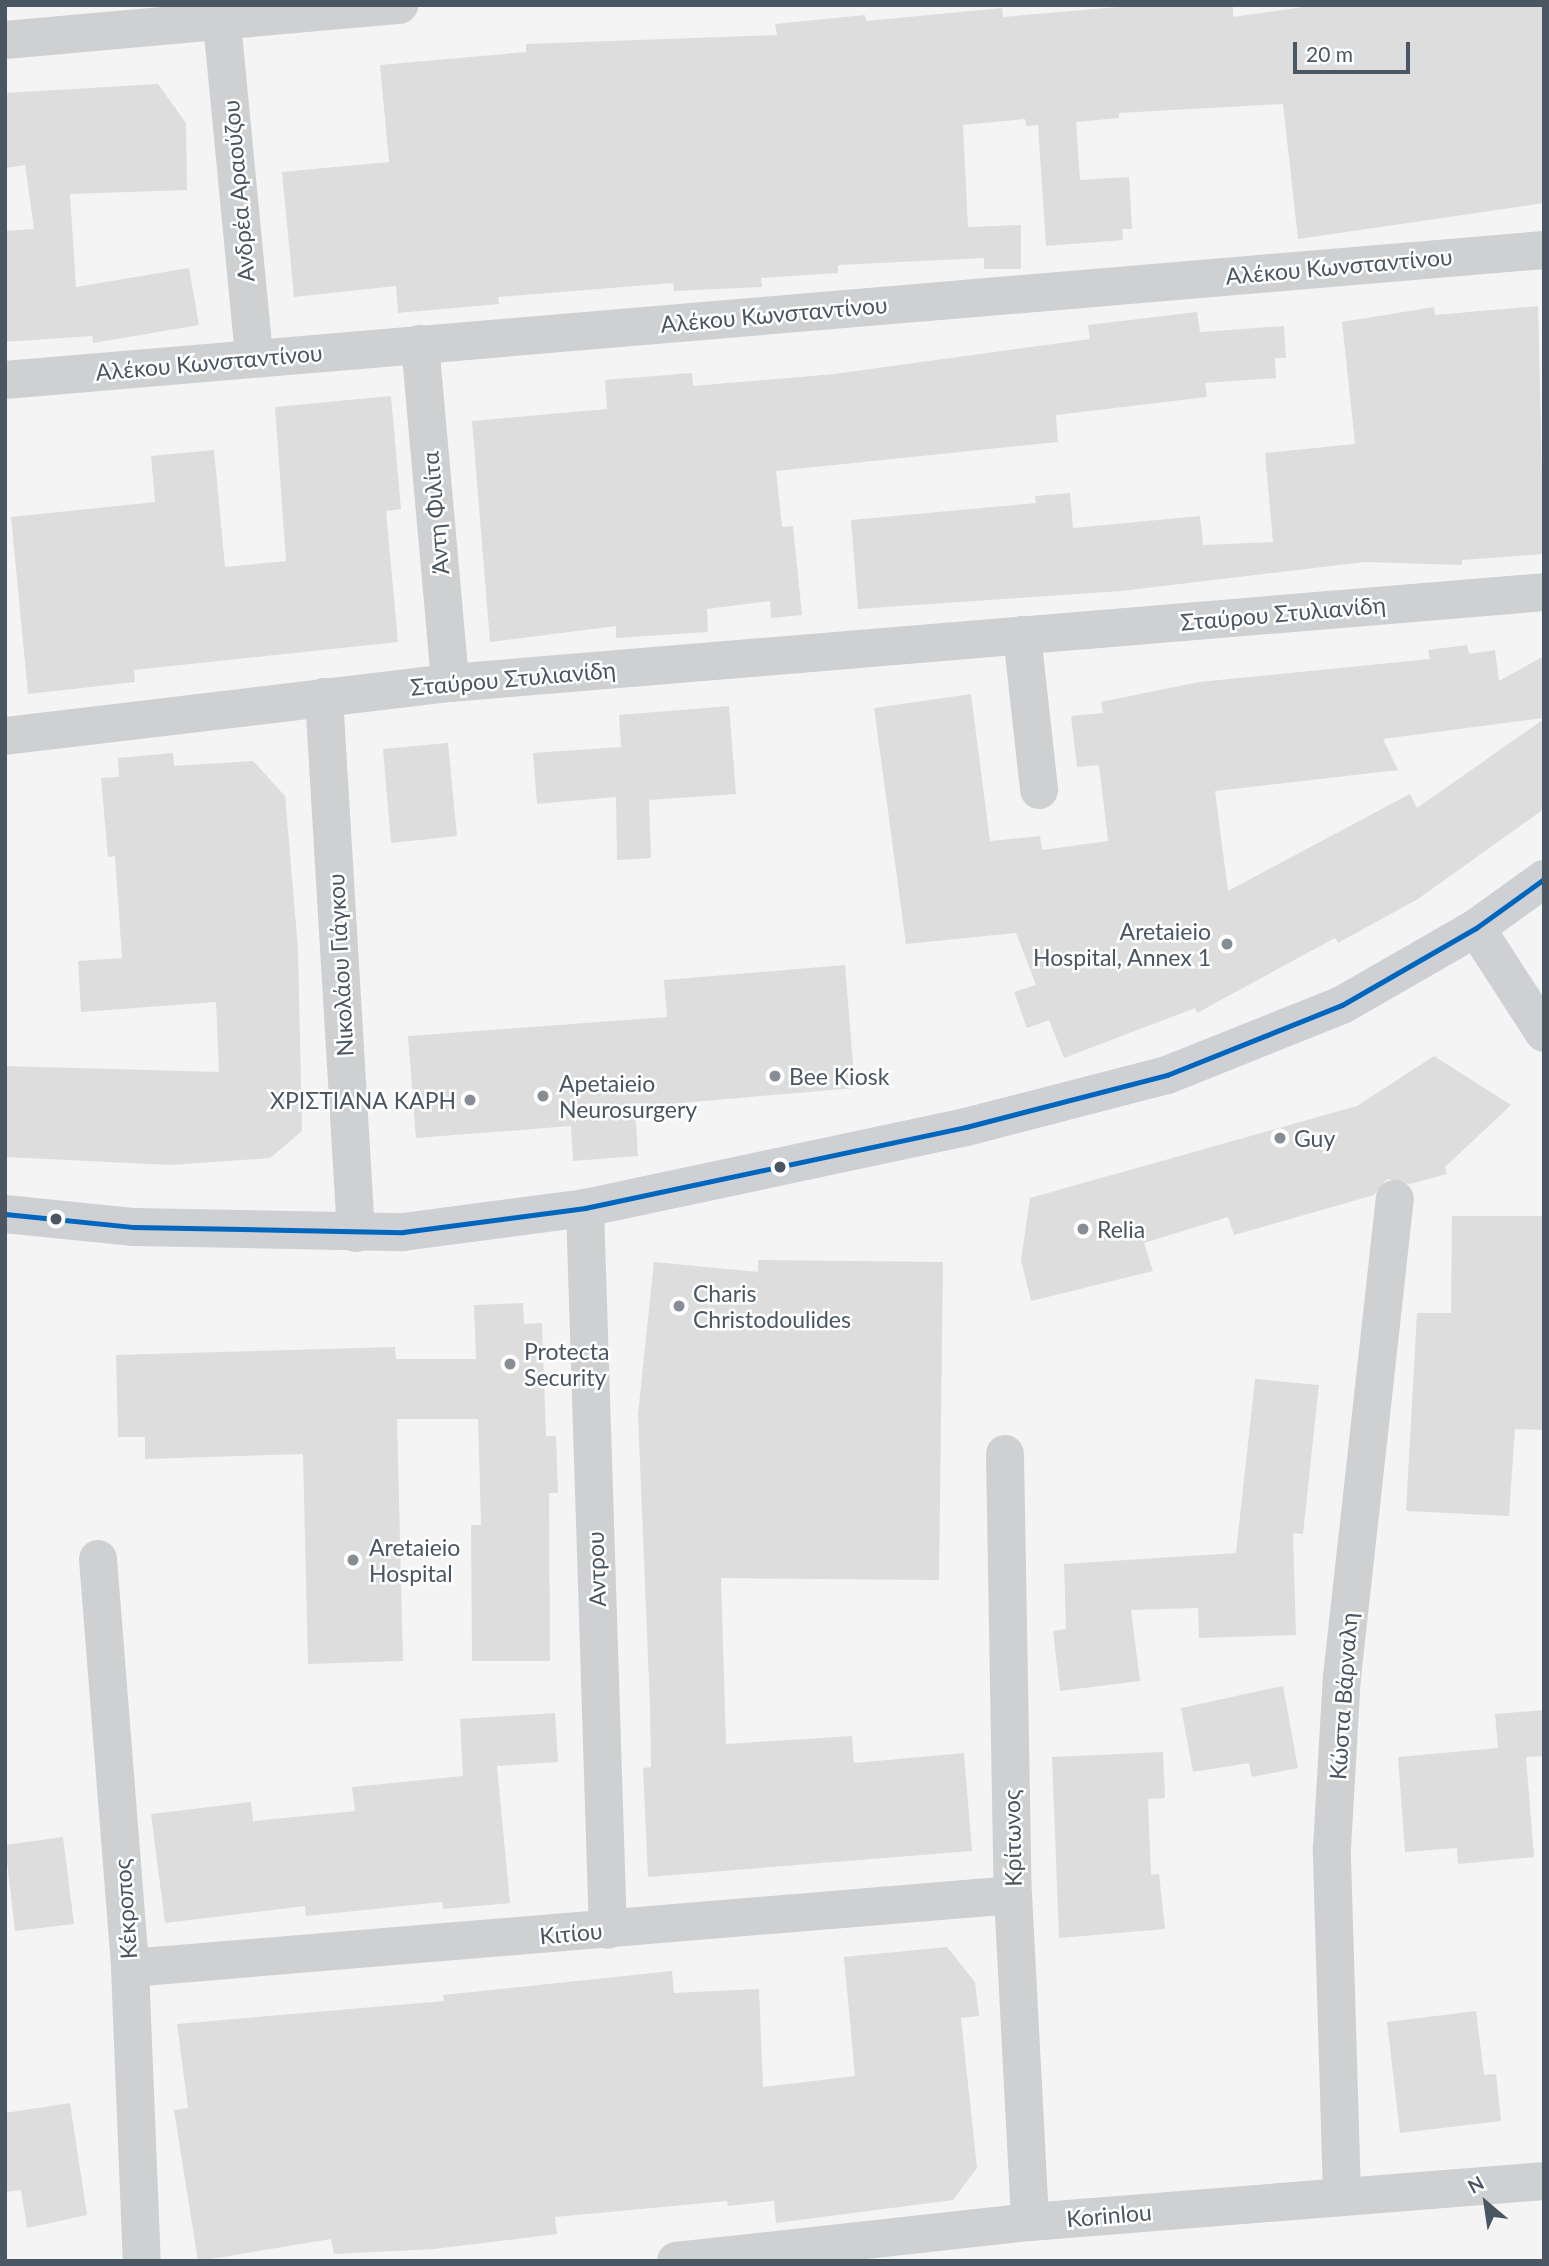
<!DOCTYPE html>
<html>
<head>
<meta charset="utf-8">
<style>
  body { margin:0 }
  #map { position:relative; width:1549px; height:2266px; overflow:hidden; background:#f4f4f4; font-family:Lato,sans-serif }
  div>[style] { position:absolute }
  .building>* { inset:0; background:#ddddde }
  .street>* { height:38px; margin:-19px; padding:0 19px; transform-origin:19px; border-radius:19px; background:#ced0d2 }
  .secondary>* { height:38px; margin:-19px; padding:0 19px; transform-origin:19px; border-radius:19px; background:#ced0d4 }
  .bus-1>* { height:5px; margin:-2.5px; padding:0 2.5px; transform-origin:2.5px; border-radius:2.5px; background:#0065bd }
  .dots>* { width:19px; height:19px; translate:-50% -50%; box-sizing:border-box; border:4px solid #fff; border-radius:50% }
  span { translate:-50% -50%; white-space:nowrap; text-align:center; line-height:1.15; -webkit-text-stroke:5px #fff; paint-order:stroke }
  .street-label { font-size:23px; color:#4a5661 }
  .poi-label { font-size:23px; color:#4a5661 }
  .right { translate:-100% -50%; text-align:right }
  .left { translate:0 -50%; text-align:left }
  .frame { position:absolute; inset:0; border:7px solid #4a5661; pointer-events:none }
  .north { position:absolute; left:1451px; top:2168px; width:70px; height:70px; -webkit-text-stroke:5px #fff; paint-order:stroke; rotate:331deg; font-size:19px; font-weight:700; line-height:28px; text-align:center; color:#4a5661 }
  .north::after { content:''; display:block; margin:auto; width:24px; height:32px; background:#4a5661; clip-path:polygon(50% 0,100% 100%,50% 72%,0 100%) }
  .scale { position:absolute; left:1293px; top:42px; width:117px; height:32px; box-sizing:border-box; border:4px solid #4a5661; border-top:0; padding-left:9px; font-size:21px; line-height:24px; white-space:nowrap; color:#4a5661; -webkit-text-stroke:5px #fff; paint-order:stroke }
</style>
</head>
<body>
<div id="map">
  <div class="building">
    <i style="clip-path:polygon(1141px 5px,1233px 5px,1233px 17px,1317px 5px,1544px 5px,1544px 203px,1298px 239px,1283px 104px,1119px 113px,1119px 118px,1076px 122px,1080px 180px,1129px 177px,1132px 229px,1122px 229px,1123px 240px,1046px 246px,1038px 125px,1026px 126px,1025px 119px,963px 125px,968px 227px,1021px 225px,1021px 269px,984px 269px,984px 258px,838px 265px,838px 273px,761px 278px,762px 287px,674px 291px,673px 283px,498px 297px,499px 304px,398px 313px,396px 286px,294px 297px,282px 172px,389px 162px,380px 65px,526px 52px,526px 44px,777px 35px,775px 24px,865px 15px,866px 21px,1002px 8px,1003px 17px)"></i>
    <i style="clip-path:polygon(158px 84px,186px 123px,187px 190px,70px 194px,76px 287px,189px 268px,199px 325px,93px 343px,92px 336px,5px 342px,5px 231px,34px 229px,25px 165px,5px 168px,5px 93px)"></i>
    <i style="clip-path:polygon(1538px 306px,1544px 554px,1462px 560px,1462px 565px,1365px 562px,1121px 591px,858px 609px,851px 520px,1036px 503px,1035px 496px,1070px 493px,1073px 528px,1200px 516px,1203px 545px,1273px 542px,1265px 453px,1355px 444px,1342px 322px,1434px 307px,1435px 315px)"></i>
    <i style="clip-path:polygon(1197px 312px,1200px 332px,1284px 326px,1286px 358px,1275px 358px,1276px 378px,1205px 383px,1207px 397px,1056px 415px,1058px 442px,776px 471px,782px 527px,793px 526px,802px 615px,771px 618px,770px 601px,707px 609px,708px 632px,616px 638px,616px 626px,490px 642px,472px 421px,607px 409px,605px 380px,692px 373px,693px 386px,834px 374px,1090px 339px,1088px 325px)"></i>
    <i style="clip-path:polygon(391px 396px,401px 509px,386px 511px,398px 642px,134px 670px,135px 682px,28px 694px,11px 517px,155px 502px,151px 456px,214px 450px,225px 567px,286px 561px,275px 407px)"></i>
    <i style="clip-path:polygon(1467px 645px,1469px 654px,1495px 650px,1499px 681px,1544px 656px,1544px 718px,1383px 739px,1398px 770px,1215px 791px,1228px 891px,1410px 794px,1417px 808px,1544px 719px,1544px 809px,1418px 899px,1338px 943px,1335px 938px,1197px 1013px,1195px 1008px,1064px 1058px,1049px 1020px,1027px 1028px,1014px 992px,1036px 985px,1016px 933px,906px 944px,874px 708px,971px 694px,990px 841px,1040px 836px,1042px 850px,1108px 841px,1099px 765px,1077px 767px,1071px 716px,1103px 713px,1101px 702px,1199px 682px,1430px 659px,1428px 650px)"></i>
    <i style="clip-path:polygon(729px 706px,736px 794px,649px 800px,651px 858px,617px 860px,616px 797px,537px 804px,533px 753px,621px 747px,619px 715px)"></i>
    <i style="clip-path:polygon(448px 743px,457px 836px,391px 843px,383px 749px)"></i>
    <i style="clip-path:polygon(173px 753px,174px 766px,253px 761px,285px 796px,298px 948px,302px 1131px,270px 1158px,171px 1165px,5px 1157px,5px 1066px,219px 1072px,216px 1002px,81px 1012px,78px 961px,122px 958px,115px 856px,108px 857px,101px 778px,119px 777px,118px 758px)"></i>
    <i style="clip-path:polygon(845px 965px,855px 1088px,635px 1107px,638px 1156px,573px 1161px,571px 1126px,416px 1138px,408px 1036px,667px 1017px,664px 980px)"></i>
    <i style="clip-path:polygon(1434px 1056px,1511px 1105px,1445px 1167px,1447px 1174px,1410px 1184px,1387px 1179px,1374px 1195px,1234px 1235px,1228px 1217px,1144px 1243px,1153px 1271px,1031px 1301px,1021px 1260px,1030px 1198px,1357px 1106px)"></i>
    <i style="clip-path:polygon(1452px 1216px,1544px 1216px,1542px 1430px,1515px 1429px,1509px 1516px,1406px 1511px,1417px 1313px,1451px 1313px)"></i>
    <i style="clip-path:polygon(758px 1260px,943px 1262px,939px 1580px,721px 1578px,726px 1744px,852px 1736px,854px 1763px,964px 1753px,972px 1851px,648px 1877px,643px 1768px,651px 1767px,650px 1707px,638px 1414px,654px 1262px,758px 1272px)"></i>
    <i style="clip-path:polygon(523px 1303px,524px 1324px,542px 1323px,546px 1436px,556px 1436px,558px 1493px,549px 1493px,550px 1661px,472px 1661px,471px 1525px,481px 1525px,478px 1419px,397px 1419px,403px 1661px,308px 1664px,303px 1454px,145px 1459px,145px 1437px,118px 1437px,116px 1355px,395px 1347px,396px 1359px,476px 1359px,474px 1305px)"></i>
    <i style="clip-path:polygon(1255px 1379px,1319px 1385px,1303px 1534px,1293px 1533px,1296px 1635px,1199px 1638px,1198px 1608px,1131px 1610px,1140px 1681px,1060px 1691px,1053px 1631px,1066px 1629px,1064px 1564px,1236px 1553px)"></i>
    <i style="clip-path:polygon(1283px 1686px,1298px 1768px,1252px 1777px,1249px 1763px,1193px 1772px,1181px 1708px)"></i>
    <i style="clip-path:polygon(1544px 1710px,1544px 1756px,1526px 1757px,1534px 1857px,1458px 1864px,1457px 1848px,1405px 1852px,1398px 1757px,1498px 1748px,1495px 1714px)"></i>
    <i style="clip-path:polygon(555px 1713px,558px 1762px,497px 1766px,510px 1903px,443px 1909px,442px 1902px,306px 1916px,305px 1906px,165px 1923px,151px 1814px,251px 1802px,253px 1821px,355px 1811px,352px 1787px,463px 1776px,460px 1719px)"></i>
    <i style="clip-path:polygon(1163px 1752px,1165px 1798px,1148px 1799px,1151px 1875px,1159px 1874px,1165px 1929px,1059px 1938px,1052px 1757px)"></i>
    <i style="clip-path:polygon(63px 1837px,74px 1924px,15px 1931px,5px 1845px)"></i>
    <i style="clip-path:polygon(947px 1947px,975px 1982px,979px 2016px,961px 2018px,977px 2168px,953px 2200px,776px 2223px,774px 2201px,728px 2206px,727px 2201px,555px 2217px,557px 2234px,434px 2249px,334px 2254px,331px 2239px,198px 2261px,174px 2110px,188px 2108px,177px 2024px,444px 2001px,443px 1995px,672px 1971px,674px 1993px,759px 1989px,763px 2087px,855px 2076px,844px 1957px)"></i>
    <i style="clip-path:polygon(1476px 2011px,1484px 2075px,1496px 2074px,1501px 2121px,1400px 2133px,1387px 2022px)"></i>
    <i style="clip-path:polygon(70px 2103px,87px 2215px,27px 2228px,21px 2190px,5px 2192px,5px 2113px)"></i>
  </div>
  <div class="street">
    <i style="left:222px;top:23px;width:337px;rotate:84.5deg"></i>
    <i style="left:5px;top:40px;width:396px;rotate:-5.1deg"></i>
    <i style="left:420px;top:344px;width:340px;rotate:84.9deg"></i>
    <i style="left:5px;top:380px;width:1544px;rotate:-4.83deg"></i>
    <i style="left:1022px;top:635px;width:156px;rotate:83.7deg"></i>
    <i style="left:324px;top:697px;width:537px;rotate:86.58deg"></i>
    <i style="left:5px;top:736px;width:448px;rotate:-6.8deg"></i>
    <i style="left:450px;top:683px;width:1098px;rotate:-4.75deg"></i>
    <i style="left:585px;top:1208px;width:722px;rotate:88.18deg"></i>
    <i style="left:1005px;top:1454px;width:441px;rotate:89deg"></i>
    <i style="left:1013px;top:1895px;width:327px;rotate:87deg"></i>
    <i style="left:98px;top:1559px;width:410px;rotate:85.5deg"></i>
    <i style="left:130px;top:1968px;width:293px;rotate:87.7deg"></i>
    <i style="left:130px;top:1968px;width:886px;rotate:-4.73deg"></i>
    <i style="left:1342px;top:2195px;width:347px;rotate:-91.7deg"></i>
    <i style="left:1332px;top:1848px;width:171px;rotate:-86.7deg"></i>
    <i style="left:1342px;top:1677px;width:481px;rotate:-83.7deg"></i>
    <i style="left:676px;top:2261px;width:356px;rotate:-6.3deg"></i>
    <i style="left:1030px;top:2222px;width:516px;rotate:-4.56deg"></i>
  </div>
  <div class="secondary">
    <i style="left:1476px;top:928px;width:125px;rotate:57.1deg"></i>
    <i style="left:5px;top:1214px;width:130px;rotate:5.8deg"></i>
    <i style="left:134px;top:1227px;width:269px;rotate:1.1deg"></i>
    <i style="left:403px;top:1232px;width:184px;rotate:-7.5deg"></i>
    <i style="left:585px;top:1208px;width:390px;rotate:-12deg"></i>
    <i style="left:966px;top:1127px;width:208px;rotate:-14.5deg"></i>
    <i style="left:1167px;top:1075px;width:188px;rotate:-21.8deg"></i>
    <i style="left:1342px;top:1005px;width:155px;rotate:-29.9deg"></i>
    <i style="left:1476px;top:928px;width:84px;rotate:-35.8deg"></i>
  </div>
  <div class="bus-1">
    <i style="left:5px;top:1214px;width:130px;rotate:5.8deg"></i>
    <i style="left:134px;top:1227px;width:269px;rotate:1.1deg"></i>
    <i style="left:403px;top:1232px;width:184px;rotate:-7.5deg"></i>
    <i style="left:585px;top:1208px;width:390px;rotate:-12deg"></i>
    <i style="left:966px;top:1127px;width:208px;rotate:-14.5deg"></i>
    <i style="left:1167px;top:1075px;width:188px;rotate:-21.8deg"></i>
    <i style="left:1342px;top:1005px;width:155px;rotate:-29.9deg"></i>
    <i style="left:1476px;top:928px;width:84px;rotate:-35.8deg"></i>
  </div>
  <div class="dots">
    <i style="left:1227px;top:944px;background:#868d94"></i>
    <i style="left:775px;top:1076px;background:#868d94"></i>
    <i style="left:543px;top:1096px;background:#868d94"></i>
    <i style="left:470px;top:1100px;background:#868d94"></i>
    <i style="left:1280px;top:1138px;background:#868d94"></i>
    <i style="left:780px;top:1167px;background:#4a5661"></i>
    <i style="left:56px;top:1219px;background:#4a5661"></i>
    <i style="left:1083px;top:1229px;background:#868d94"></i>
    <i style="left:679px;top:1306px;background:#868d94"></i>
    <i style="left:510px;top:1364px;background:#868d94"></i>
    <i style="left:353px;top:1560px;background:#868d94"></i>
  </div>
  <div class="street-label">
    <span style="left:238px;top:191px;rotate:-95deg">Ανδρέα Αραούζου</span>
    <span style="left:1339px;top:266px;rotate:-5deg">Αλέκου Κωνσταντίνου</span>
    <span style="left:774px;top:314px;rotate:-5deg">Αλέκου Κωνσταντίνου</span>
    <span style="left:209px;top:362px;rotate:-5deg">Αλέκου Κωνσταντίνου</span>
    <span style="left:435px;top:513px;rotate:-95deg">Άντη Φιλίτα</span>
    <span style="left:1283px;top:613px;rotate:-5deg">Σταύρου Στυλιανίδη</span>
    <span style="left:513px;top:678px;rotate:-5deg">Σταύρου Στυλιανίδη</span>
    <span style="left:340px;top:965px;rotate:-93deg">Νικολάου Γιάγκου</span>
    <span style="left:596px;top:1569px;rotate:-92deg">Αντρου</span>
    <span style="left:1343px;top:1696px;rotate:-86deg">Κώστα Βάρναλη</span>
    <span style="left:1012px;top:1838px;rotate:-91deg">Κρίτωνος</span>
    <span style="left:125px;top:1909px;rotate:-94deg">Κέκροπος</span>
    <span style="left:571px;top:1933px;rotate:-5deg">Κιτίου</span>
    <span style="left:1109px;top:2215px;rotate:-5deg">Korinlou</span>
  </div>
  <div class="poi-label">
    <span class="right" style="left:1211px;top:944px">Aretaieio<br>Hospital, Annex 1</span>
    <span class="left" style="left:789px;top:1076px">Bee Kiosk</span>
    <span class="left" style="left:559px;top:1096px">Apetaieio<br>Neurosurgery</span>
    <span class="right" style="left:456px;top:1100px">ΧΡΙΣΤΙΑΝΑ ΚΑΡΗ</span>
    <span class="left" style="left:1294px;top:1138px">Guy</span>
    <span class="left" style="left:1097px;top:1229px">Relia</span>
    <span class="left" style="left:693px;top:1306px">Charis<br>Christodoulides</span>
    <span class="left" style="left:524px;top:1364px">Protecta<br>Security</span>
    <span class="left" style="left:369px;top:1560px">Aretaieio<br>Hospital</span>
  </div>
  <div class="frame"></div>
  <div class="north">N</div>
  <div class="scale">20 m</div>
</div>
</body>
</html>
